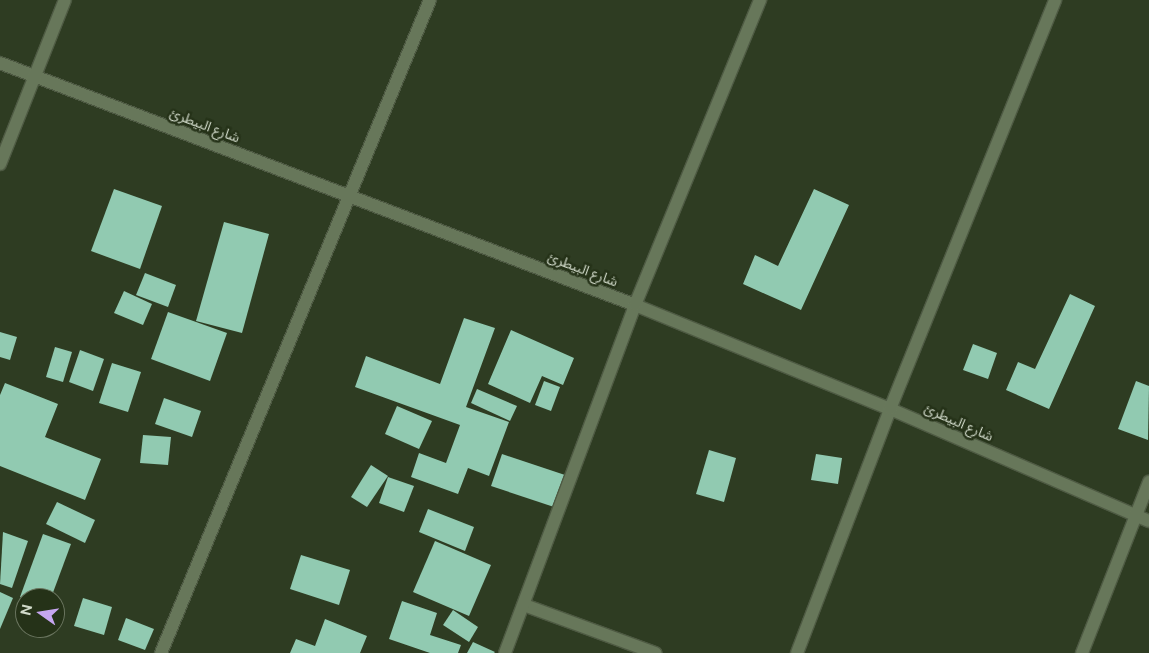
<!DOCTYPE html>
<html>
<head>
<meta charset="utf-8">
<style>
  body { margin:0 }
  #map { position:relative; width:1149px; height:653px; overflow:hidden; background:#2e3c22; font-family:"Public Sans","Noto Sans Arabic",sans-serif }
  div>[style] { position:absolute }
  .building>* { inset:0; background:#91cab1 }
  .roads { filter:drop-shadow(1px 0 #4e5a43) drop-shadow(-1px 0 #4e5a43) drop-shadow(0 1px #4e5a43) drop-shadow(0 -1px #4e5a43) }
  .street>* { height:12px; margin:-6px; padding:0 6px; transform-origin:6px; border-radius:6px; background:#67775a }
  span { translate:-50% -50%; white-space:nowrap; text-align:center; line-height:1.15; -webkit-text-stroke:5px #253218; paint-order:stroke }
  .street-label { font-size:14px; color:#d1daca }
  .north { position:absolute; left:15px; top:588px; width:50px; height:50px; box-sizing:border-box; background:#253218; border:1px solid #6a755f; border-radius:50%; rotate:283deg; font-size:14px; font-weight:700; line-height:20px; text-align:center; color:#d1daca }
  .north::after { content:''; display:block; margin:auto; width:18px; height:22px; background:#c6a6f0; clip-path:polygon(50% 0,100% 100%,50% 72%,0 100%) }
</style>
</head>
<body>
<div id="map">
  <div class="building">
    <i style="clip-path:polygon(114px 189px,162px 206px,140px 269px,91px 251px)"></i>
    <i style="clip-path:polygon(814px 189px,849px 205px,801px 310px,743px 284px,755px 255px,778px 266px)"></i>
    <i style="clip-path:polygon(224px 222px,269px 234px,242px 333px,196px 321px)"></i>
    <i style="clip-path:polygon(145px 273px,176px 285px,168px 307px,136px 295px)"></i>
    <i style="clip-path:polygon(124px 291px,152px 304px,143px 325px,114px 313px)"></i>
    <i style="clip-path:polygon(1070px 294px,1095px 306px,1049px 409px,1006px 390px,1018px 362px,1035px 369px)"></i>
    <i style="clip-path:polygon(168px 312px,227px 333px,210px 381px,151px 359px)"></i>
    <i style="clip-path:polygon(464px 318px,495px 328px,466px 407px,509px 422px,489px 476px,468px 468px,458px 494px,411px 477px,419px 453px,446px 463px,460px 425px,355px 387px,366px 356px,440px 384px)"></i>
    <i style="clip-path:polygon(511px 330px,574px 358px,563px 385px,542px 376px,530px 403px,488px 384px)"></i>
    <i style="clip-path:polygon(0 332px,17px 337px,10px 360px,0 357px)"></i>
    <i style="clip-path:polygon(973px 344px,997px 353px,988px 379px,963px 370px)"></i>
    <i style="clip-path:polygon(55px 347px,72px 352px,63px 382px,46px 377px)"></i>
    <i style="clip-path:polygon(80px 350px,104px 359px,93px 391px,69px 382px)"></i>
    <i style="clip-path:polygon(112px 363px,141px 372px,128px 412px,99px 403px)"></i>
    <i style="clip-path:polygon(544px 381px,560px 387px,551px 411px,535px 405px)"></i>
    <i style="clip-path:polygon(1136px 381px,1149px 386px,1148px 440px,1118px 429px)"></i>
    <i style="clip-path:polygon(5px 383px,58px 404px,45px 437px,101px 459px,85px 500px,0 466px,0 395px)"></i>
    <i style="clip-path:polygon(477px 389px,517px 406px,510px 421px,471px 403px)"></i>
    <i style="clip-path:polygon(164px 398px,201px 411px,192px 437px,155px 424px)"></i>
    <i style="clip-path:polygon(397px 406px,432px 421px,419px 449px,385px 434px)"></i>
    <i style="clip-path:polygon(143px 435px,171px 437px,168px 465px,140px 463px)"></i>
    <i style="clip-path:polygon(709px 450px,736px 458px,724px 502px,696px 494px)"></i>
    <i style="clip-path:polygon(502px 454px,565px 475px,554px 507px,491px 486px)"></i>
    <i style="clip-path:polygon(816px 454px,842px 458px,838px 484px,811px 480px)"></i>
    <i style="clip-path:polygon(371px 465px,388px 476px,367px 507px,351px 497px)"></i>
    <i style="clip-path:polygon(388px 477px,414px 486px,404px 512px,379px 503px)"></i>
    <i style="clip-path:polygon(57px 502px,95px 520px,85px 543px,46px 524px)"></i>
    <i style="clip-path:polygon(428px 509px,474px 527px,465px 551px,419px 532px)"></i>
    <i style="clip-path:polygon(3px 532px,28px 541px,12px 588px,0 584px)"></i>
    <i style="clip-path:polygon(43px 534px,71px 544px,51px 598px,25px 598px,20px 597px)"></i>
    <i style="clip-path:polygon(435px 541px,491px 565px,469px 616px,413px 592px)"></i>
    <i style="clip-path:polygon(301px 555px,350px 570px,339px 605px,290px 589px)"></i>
    <i style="clip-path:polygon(0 592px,13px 598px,0 629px)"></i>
    <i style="clip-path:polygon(83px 598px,112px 607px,104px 635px,74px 626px)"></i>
    <i style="clip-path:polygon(402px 601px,437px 613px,430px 635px,461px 645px,458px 653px,430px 653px,389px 639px)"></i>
    <i style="clip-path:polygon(453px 610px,478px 627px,469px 642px,443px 625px)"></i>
    <i style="clip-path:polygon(126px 618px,154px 629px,145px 650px,118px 640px)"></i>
    <i style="clip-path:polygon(325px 619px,367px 636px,360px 653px,290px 653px,296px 639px,315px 646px)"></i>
    <i style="clip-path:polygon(473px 642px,495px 652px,494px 653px,467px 653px)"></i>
  </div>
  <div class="roads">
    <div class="street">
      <i style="left:0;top:63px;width:680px;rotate:20.86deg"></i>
      <i style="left:635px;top:305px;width:275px;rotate:22.2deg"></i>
      <i style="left:890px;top:409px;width:282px;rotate:23.4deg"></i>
      <i style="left:0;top:164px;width:176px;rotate:-68.4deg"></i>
      <i style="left:524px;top:605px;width:140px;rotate:20.1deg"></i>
      <i style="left:161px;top:653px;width:706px;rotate:-67.61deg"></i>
      <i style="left:505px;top:653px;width:371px;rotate:-69.5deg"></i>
      <i style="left:635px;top:305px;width:330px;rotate:-67.7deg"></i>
      <i style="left:797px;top:653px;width:261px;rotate:-69.1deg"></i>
      <i style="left:890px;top:409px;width:441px;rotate:-68deg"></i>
      <i style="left:1082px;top:653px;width:184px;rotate:-68.6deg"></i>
    </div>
  </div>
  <div class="street-label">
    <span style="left:205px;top:125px;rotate:21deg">شارع البيطرئ</span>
    <span style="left:583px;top:269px;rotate:21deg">شارع البيطرئ</span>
    <span style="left:959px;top:422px;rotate:24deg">شارع البيطرئ</span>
  </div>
  <div class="north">N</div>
</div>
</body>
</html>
